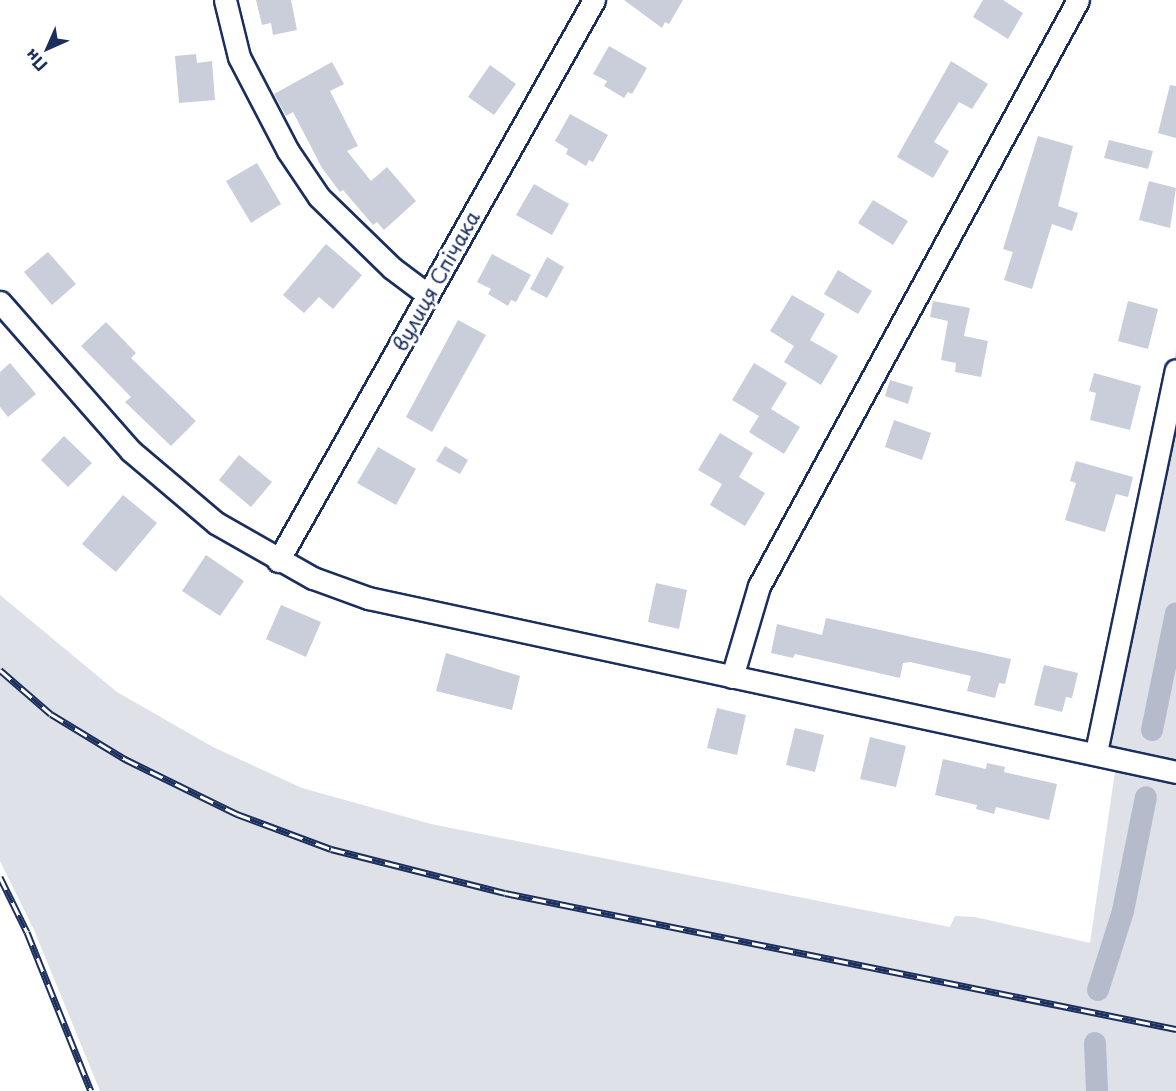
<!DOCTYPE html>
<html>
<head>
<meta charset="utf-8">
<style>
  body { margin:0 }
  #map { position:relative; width:1176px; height:1091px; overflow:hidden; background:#fff; font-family:"Playpen Sans",sans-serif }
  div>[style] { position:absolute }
  .green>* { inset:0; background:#dee1e7 }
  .canal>* { height:22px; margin:-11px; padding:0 11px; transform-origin:11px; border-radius:11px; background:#b5bbca }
  .building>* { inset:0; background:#caceda }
  .roads { filter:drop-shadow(2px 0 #1b2f5e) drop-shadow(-2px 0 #1b2f5e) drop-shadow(0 2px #1b2f5e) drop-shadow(0 -2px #1b2f5e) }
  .minor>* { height:21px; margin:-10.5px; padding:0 10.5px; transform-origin:10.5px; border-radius:10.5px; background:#fff }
  .rail>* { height:7px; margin-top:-3.5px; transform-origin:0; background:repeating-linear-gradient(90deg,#fff 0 14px,#1b2f5e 0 28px); box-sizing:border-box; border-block:2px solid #1b2f5e }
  span { translate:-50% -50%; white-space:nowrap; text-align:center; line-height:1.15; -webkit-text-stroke:6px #fff; paint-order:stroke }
  .street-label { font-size:20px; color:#1b2f5e }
  .north { position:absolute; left:18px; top:18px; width:60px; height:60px; -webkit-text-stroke:4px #fff; paint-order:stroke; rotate:225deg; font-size:16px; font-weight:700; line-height:24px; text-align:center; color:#1b2f5e }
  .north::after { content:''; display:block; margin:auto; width:21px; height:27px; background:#1b2f5e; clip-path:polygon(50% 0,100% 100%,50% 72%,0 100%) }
</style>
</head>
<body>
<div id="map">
  <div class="green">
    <i style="clip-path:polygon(1176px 350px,1176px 1091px,100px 1091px,34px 930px,0 861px,0 595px,117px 692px,213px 747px,302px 788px,431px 824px,950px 927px,955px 916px,975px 917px,1090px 943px,1117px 758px,1097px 752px)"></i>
  </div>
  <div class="canal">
    <i style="left:1152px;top:730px;width:119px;rotate:-78.4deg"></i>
    <i style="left:1098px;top:990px;width:83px;rotate:-72.4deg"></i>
    <i style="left:1123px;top:911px;width:116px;rotate:-78.6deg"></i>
    <i style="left:1095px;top:1043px;width:48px;rotate:87.6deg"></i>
  </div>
  <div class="building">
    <i style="clip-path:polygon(256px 0,291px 0,297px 30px,273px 35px,271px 23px,262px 25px)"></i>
    <i style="clip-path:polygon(624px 0,683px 0,669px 24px,665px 22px,662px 28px)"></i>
    <i style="clip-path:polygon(983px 0,1003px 0,1023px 13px,1008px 39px,973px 17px)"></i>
    <i style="clip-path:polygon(609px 46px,647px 68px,632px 94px,628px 92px,624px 98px,604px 86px,607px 81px,593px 74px)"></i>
    <i style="clip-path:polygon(196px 54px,197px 63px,212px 61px,215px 100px,179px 103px,175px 56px)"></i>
    <i style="clip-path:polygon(951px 61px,988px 84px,972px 109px,959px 102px,934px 142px,949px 151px,933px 178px,897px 157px)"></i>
    <i style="clip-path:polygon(332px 62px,344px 84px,330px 91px,358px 146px,347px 151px,371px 181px,387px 167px,416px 201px,384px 230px,377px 222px,373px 225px,343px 190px,340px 192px,322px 168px,293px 112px,286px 116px,274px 94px)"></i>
    <i style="clip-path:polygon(490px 65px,516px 84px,494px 115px,468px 97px)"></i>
    <i style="clip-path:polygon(1170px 85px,1176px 86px,1176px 138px,1158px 133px)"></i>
    <i style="clip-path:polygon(570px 114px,608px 135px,593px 162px,589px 160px,586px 166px,566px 154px,568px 149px,555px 141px)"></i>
    <i style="clip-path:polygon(1038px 136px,1073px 146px,1058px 206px,1078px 213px,1072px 231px,1052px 224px,1032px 289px,1004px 280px,1013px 252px,1003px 249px)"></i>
    <i style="clip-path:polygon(1109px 140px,1153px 151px,1148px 169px,1104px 158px)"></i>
    <i style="clip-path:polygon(257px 163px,281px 204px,251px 223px,226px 181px)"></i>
    <i style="clip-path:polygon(1149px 181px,1176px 188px,1170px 228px,1139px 220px)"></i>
    <i style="clip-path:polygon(534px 184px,569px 204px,552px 235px,516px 215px)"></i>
    <i style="clip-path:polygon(873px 200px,908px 221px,893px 245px,858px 223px)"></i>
    <i style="clip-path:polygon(326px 244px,362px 275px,333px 309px,319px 297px,304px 313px,283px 295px)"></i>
    <i style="clip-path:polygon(48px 252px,76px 284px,52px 305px,24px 272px)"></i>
    <i style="clip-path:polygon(492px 254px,531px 275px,516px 302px,511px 300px,508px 306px,488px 294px,491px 289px,477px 282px)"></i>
    <i style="clip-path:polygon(547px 257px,564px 267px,547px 298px,530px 289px)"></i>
    <i style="clip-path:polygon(838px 270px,872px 291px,858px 314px,824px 294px)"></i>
    <i style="clip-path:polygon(792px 295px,825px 314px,810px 340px,838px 356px,821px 385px,784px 362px,794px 346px,770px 331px)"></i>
    <i style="clip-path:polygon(933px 301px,970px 308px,964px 336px,988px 341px,981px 377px,955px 372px,956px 363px,941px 360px,948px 321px,930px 317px)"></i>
    <i style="clip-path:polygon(1128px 301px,1158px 309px,1148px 349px,1118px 341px)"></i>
    <i style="clip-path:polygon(458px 320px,486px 335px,432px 432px,406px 417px)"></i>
    <i style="clip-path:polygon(106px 322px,136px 353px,131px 358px,196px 421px,171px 446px,125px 402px,131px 397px,81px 346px)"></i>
    <i style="clip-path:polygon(10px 363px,36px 394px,8px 417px,0 407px,0 372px)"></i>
    <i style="clip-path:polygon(754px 363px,787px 383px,771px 409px,800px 427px,784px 454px,749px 432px,759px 416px,732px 400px)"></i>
    <i style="clip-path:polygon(1094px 373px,1141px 386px,1130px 430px,1090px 420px,1096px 393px,1089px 391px)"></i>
    <i style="clip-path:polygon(890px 380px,913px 387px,908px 404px,885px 396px)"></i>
    <i style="clip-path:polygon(894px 420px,931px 433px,922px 460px,885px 447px)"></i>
    <i style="clip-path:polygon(720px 433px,753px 453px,739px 477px,765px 493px,745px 526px,710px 505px,722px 484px,698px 470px)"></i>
    <i style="clip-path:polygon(64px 436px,92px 463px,68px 487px,41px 460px)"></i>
    <i style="clip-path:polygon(445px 446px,468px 460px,460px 474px,436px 461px)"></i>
    <i style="clip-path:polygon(378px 447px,416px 469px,396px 505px,357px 483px)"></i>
    <i style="clip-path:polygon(239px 455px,272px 482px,251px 507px,219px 480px)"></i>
    <i style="clip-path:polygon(1076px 461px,1133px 477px,1128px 497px,1116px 494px,1105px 532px,1065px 520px,1076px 483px,1070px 481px)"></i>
    <i style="clip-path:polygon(123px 495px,157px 523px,116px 572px,82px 544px)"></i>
    <i style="clip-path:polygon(206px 555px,244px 581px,220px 616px,182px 591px)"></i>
    <i style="clip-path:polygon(656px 583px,687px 590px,679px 629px,648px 622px)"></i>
    <i style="clip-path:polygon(281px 605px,321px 622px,306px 657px,266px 639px)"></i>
    <i style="clip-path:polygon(826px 618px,1011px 659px,1005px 684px,999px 683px,995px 698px,967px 691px,971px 676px,910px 662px,903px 663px,900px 678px,795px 654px,793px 658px,771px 653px,777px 624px,822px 635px)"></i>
    <i style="clip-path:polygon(446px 653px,520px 676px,512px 710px,436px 691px)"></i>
    <i style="clip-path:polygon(1044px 665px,1078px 673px,1072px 698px,1066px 697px,1062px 712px,1034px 705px)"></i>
    <i style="clip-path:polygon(717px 708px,746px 715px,737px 755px,707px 748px)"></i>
    <i style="clip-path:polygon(795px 728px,824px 735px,815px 772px,786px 765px)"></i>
    <i style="clip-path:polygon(870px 737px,906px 746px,896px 787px,860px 779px)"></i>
    <i style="clip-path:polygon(943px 759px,986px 769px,987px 763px,1005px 767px,1004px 772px,1057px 784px,1049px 820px,996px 807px,994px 814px,976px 809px,977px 805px,935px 795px)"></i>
  </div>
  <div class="roads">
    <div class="minor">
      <i style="left:225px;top:0;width:59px;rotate:76.2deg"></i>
      <i style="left:239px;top:57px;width:106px;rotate:62.5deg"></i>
      <i style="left:288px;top:151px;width:55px;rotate:56deg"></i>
      <i style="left:319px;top:197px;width:102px;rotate:44.2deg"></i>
      <i style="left:392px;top:268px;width:45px;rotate:36.9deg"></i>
      <i style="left:0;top:302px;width:198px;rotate:48.7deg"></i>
      <i style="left:131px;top:451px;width:111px;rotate:40.3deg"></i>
      <i style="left:216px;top:523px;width:112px;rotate:29.6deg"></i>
      <i style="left:313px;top:578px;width:59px;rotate:20deg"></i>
      <i style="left:368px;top:598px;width:827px;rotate:12.15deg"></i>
      <i style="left:278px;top:561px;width:644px;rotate:-60.61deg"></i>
      <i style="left:732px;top:677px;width:95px;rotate:-73.5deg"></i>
      <i style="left:759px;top:586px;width:667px;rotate:-61.44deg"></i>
      <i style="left:1096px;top:752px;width:390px;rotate:-78.2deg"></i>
    </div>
  </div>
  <div class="rail">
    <i style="left:0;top:670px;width:67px;rotate:40.8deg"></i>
    <i style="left:51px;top:714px;width:87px;rotate:31.3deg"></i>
    <i style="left:125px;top:759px;width:125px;rotate:26.2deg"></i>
    <i style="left:237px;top:814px;width:100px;rotate:20.4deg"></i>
    <i style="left:331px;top:849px;width:179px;rotate:14.2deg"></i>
    <i style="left:505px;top:893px;width:685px;rotate:11.46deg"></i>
    <i style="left:0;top:877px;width:61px;rotate:63.9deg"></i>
    <i style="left:27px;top:932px;width:171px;rotate:68.1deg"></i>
  </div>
  <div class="street-label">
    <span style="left:436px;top:281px;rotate:-61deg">вулиця Спічака</span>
  </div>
  <div class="north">Пн</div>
</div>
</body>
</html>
